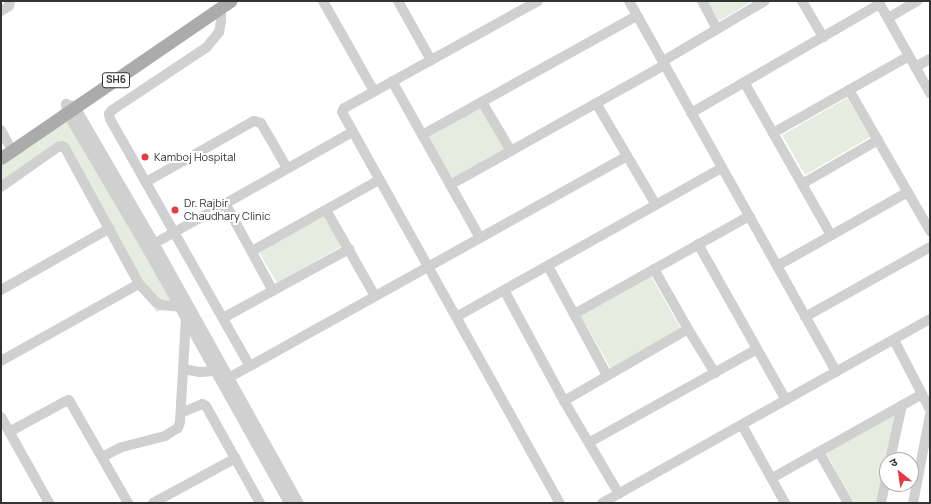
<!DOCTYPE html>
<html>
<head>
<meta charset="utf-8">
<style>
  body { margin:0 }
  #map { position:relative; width:931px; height:504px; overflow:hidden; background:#fff; font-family:Manrope,"Noto Sans Devanagari",sans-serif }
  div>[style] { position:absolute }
  .green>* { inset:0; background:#e6ecdf }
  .minor>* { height:10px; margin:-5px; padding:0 5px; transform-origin:5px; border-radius:5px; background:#d0d0d0 }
  .major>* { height:13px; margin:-6.5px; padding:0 6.5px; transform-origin:6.5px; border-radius:6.5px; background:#ababab }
  .dots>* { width:11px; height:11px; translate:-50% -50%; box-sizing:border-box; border:2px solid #fff; border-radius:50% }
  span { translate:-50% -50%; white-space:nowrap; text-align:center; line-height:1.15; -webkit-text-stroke:4px #fff; paint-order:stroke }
  .shield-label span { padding:1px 3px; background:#fff; border:1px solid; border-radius:3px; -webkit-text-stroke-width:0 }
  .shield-label { font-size:10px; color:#333; font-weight:700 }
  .poi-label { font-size:11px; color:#333 }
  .left { translate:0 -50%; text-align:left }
  .frame { position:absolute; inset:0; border:2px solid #333; pointer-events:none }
  .north { position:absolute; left:879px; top:452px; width:40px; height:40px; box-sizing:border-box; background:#fff; border:1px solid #adadad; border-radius:50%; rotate:330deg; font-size:11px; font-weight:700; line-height:16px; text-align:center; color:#333 }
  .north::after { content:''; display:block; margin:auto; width:14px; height:18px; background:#e63946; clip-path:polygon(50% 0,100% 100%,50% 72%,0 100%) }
</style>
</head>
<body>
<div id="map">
  <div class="green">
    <i style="clip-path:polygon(707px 1px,753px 1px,719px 21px)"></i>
    <i style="clip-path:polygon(847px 98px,870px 137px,805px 175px,782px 135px)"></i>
    <i style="clip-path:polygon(481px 107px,505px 149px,453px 179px,429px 137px)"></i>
    <i style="clip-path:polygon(69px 118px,173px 306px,156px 312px,64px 141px,1px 184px,1px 166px)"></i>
    <i style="clip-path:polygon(325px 216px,342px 246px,277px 283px,259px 252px)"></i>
    <i style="clip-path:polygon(651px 276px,681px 329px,611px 369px,580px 315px)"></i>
    <i style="clip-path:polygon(897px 413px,876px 503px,854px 503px,826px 453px)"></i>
  </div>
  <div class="minor">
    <i style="left:323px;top:1px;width:103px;rotate:60.5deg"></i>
    <i style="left:398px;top:1px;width:68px;rotate:60.8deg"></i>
    <i style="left:538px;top:1px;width:222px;rotate:151.1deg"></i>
    <i style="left:344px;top:108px;width:4px;rotate:117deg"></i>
    <i style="left:342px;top:112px;width:448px;rotate:60.9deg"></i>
    <i style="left:629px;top:1px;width:425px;rotate:60.8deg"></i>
    <i style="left:702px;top:1px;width:32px;rotate:62deg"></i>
    <i style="left:802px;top:1px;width:42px;rotate:59.7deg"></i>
    <i style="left:878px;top:1px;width:106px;rotate:60.5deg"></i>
    <i style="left:221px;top:7px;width:14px;rotate:90deg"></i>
    <i style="left:221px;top:21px;width:11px;rotate:100deg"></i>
    <i style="left:219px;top:32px;width:19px;rotate:129deg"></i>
    <i style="left:207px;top:47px;width:114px;rotate:146.4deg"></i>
    <i style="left:112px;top:110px;width:5px;rotate:127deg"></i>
    <i style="left:109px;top:114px;width:5px;rotate:79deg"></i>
    <i style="left:110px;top:119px;width:284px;rotate:60.5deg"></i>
    <i style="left:1px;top:11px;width:9px;rotate:-32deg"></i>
    <i style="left:9px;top:6px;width:5px;rotate:-79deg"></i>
    <i style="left:888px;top:18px;width:34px;rotate:-30deg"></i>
    <i style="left:663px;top:61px;width:118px;rotate:-30.5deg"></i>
    <i style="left:915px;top:67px;width:17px;rotate:-28deg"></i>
    <i style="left:392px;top:81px;width:180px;rotate:60.7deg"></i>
    <i style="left:744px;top:82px;width:176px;rotate:60.4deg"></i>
    <i style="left:849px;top:90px;width:163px;rotate:60.1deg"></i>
    <i style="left:482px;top:102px;width:57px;rotate:59.4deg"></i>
    <i style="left:596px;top:103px;width:118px;rotate:59.5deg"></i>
    <i style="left:691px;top:113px;width:218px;rotate:-30deg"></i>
    <i style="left:1px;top:130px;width:15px;rotate:62deg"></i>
    <i style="left:773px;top:133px;width:156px;rotate:-29.5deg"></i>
    <i style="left:422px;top:135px;width:246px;rotate:-29deg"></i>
    <i style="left:146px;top:182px;width:124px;rotate:-29.5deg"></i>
    <i style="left:254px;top:121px;width:7px;rotate:16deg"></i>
    <i style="left:261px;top:123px;width:52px;rotate:60deg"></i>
    <i style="left:802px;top:184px;width:88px;rotate:-30.1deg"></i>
    <i style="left:450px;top:185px;width:246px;rotate:-29.2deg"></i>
    <i style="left:1px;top:187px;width:70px;rotate:-35.1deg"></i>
    <i style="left:58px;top:147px;width:4px;rotate:-14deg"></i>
    <i style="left:62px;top:146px;width:4px;rotate:34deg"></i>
    <i style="left:65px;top:148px;width:155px;rotate:61.4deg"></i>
    <i style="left:139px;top:284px;width:25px;rotate:47deg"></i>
    <i style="left:156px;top:302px;width:6px;rotate:31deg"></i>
    <i style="left:161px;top:305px;width:18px;rotate:6deg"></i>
    <i style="left:225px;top:203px;width:100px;rotate:61.4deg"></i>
    <i style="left:326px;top:210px;width:99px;rotate:60.3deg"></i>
    <i style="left:698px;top:244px;width:179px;rotate:60.6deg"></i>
    <i style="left:150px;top:246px;width:232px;rotate:-29.4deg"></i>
    <i style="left:252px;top:251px;width:145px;rotate:-29.2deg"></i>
    <i style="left:548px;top:266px;width:124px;rotate:61.6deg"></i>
    <i style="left:777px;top:266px;width:150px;rotate:-29.5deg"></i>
    <i style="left:654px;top:269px;width:69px;rotate:60.5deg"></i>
    <i style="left:688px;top:329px;width:52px;rotate:58.5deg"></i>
    <i style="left:1px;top:290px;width:125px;rotate:-29.6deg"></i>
    <i style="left:504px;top:290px;width:126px;rotate:61.6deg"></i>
    <i style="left:564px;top:401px;width:108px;rotate:59.4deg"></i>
    <i style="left:574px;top:314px;width:201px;rotate:-29.2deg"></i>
    <i style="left:456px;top:317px;width:305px;rotate:-29.3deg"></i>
    <i style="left:805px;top:317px;width:143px;rotate:-29.2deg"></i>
    <i style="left:223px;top:318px;width:144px;rotate:-28.7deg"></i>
    <i style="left:1px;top:361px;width:158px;rotate:-29.2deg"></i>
    <i style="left:183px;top:369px;width:17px;rotate:10deg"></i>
    <i style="left:200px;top:372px;width:15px;rotate:-4deg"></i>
    <i style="left:223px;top:381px;width:462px;rotate:-29.1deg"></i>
    <i style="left:922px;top:394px;width:18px;rotate:63deg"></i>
    <i style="left:564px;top:401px;width:143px;rotate:-30.1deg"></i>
    <i style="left:181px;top:413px;width:23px;rotate:-23deg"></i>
    <i style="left:202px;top:404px;width:4px;rotate:27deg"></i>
    <i style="left:206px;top:406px;width:111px;rotate:60.9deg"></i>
    <i style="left:1px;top:417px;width:98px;rotate:60.8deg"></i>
    <i style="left:742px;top:425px;width:89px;rotate:61.1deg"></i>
    <i style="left:9px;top:432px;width:63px;rotate:-28.6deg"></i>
    <i style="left:64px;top:402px;width:5px;rotate:-22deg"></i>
    <i style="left:69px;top:400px;width:119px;rotate:60.2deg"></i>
    <i style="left:590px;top:442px;width:191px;rotate:-29.1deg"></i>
    <i style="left:819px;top:452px;width:59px;rotate:60.4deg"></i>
    <i style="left:102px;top:457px;width:22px;rotate:-27deg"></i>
    <i style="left:122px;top:447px;width:44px;rotate:-14.3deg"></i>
    <i style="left:165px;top:436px;width:15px;rotate:-32deg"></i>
    <i style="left:178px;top:428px;width:6px;rotate:-72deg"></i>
    <i style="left:180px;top:422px;width:103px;rotate:-86.7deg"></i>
    <i style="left:890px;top:460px;width:56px;rotate:-77.7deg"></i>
    <i style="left:772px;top:478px;width:172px;rotate:-29.2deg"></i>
    <i style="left:922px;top:394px;width:61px;rotate:-117.4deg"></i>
    <i style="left:153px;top:503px;width:94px;rotate:-28.5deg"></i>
    <i style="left:289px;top:503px;width:293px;rotate:-119.2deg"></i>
    <i style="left:146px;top:247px;width:156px;rotate:-120.5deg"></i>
    <i style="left:67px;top:113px;width:9px;rotate:-96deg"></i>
    <i style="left:66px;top:104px;width:9px;rotate:18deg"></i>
    <i style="left:75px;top:107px;width:157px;rotate:59.8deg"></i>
    <i style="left:154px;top:243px;width:298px;rotate:60.9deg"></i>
    <i style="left:602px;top:503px;width:376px;rotate:-29.3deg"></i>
    <i style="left:881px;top:503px;width:30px;rotate:-78deg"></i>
    <i style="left:913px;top:503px;width:90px;rotate:-79.1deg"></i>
  </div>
  <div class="major">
    <i style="left:1px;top:158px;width:278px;rotate:-34.4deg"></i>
  </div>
  <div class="dots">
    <i style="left:145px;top:157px;background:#e63946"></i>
    <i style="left:175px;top:210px;background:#e63946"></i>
  </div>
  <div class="shield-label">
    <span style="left:116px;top:80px">SH6</span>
  </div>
  <div class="poi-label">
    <span class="left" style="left:154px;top:157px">Kamboj Hospital</span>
    <span class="left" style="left:184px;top:210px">Dr. Rajbir<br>Chaudhary Clinic</span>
  </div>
  <div class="frame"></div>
  <div class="north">उ</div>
</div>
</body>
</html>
